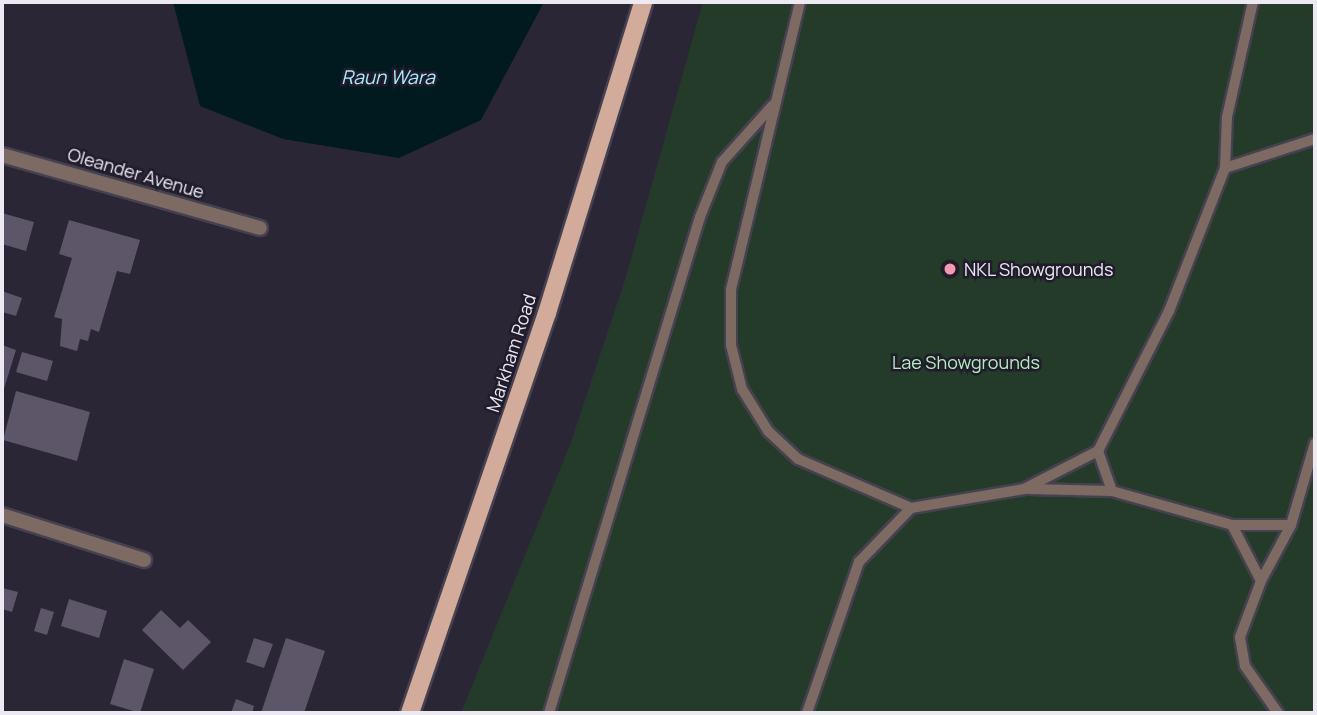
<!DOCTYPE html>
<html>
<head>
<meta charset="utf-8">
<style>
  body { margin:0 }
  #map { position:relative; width:1317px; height:715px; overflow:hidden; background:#2b2635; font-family:Manrope,sans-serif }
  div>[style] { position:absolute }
  .green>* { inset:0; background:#253b29 }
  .water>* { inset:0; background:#001a1f }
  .building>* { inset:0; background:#5c5668 }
  .roads { filter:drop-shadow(2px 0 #464150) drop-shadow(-2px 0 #464150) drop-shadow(0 2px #464150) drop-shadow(0 -2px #464150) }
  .service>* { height:10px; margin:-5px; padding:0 5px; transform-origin:5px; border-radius:5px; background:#7d6a62 }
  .minor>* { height:14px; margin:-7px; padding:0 7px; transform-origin:7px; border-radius:7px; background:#7d6a62 }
  .primary>* { height:18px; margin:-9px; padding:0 9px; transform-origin:9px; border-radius:9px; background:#d2ab9a }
  .dots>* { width:19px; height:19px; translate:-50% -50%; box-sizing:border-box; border:4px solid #211c2b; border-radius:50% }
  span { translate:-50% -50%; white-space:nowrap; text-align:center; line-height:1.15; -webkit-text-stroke:5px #211c2b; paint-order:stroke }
  .street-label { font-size:18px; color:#ece9f3 }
  .poi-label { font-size:18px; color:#ece9f3 }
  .left { translate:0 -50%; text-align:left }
  .park-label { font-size:18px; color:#b2eebd }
  .water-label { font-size:19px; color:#a6ecfb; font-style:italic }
  .frame { position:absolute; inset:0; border:4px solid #ece9f3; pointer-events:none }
</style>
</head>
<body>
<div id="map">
  <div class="green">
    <i style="clip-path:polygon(703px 2px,1315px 2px,1315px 713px,461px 713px,571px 442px,625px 280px)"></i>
  </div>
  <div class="water">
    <i style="clip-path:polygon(173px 2px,544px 2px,481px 120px,399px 158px,283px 139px,200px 106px)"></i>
  </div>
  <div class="building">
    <i style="clip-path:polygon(2px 213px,34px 222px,26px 251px,2px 244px)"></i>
    <i style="clip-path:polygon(69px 220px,140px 240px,130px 274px,117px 271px,99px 332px,91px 329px,88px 341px,80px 339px,77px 351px,60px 346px,62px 319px,54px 317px,72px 258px,59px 254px)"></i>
    <i style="clip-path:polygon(2px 291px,22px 298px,16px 316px,2px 312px)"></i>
    <i style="clip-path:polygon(2px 345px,16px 350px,2px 395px)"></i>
    <i style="clip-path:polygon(22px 352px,53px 361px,47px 381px,16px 372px)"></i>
    <i style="clip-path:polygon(16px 391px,90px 412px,77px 461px,3px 440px)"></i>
    <i style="clip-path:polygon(2px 588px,18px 592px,12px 612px,2px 609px)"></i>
    <i style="clip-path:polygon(69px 599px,107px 611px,99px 638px,61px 626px)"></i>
    <i style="clip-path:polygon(41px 608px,54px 612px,47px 635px,34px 631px)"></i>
    <i style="clip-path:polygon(161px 610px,180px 628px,188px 620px,211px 642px,183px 670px,142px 630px)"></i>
    <i style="clip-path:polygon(254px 638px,273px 644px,264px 668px,246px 662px)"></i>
    <i style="clip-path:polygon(286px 638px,325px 651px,304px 713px,261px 713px)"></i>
    <i style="clip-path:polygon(124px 659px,154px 669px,140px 713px,110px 704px)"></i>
    <i style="clip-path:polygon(236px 699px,254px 706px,252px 713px,231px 713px)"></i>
  </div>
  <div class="roads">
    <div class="service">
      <i style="left:800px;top:2px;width:296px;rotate:103.5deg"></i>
      <i style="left:731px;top:290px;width:55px;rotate:90deg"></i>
      <i style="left:731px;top:345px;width:45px;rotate:76deg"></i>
      <i style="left:742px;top:389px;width:49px;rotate:58.2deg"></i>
      <i style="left:768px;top:431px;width:41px;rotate:43deg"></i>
      <i style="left:798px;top:459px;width:123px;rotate:23.4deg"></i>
      <i style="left:1225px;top:168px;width:51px;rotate:-87.8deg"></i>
      <i style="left:1227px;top:117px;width:118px;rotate:-77.3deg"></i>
      <i style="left:1098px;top:451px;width:42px;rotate:70.7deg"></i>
      <i style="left:1029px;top:489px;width:83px;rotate:1.4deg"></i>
      <i style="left:1112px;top:491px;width:125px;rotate:15.8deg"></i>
      <i style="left:1232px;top:525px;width:59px"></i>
      <i style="left:1232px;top:525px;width:63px;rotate:62.6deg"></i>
      <i style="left:549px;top:713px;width:518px;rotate:-73.07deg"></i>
      <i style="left:700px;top:217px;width:59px;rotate:-68.2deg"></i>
      <i style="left:722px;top:162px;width:76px;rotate:-48.2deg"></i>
      <i style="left:807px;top:713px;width:160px;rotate:-71deg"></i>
      <i style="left:859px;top:562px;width:75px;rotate:-46.1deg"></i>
      <i style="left:911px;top:508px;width:115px;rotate:-9.5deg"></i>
      <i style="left:1024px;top:489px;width:83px;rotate:-27.2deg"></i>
      <i style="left:1098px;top:451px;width:157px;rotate:-63.1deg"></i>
      <i style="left:1169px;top:311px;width:154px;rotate:-68.6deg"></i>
      <i style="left:1225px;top:168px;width:95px;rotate:-17.9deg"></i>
      <i style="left:1278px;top:713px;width:57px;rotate:-125.1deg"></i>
      <i style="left:1245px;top:666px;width:29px;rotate:-100deg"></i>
      <i style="left:1240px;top:637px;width:60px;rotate:-69.4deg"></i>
      <i style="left:1261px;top:581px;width:64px;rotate:-61.8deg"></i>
      <i style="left:1291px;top:525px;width:85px;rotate:-73.7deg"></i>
    </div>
    <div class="minor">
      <i style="left:2px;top:155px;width:268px;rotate:15.8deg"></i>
      <i style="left:2px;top:515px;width:149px;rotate:17.6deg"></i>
    </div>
    <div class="primary">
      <i style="left:410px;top:713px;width:423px;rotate:-71.1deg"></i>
      <i style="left:547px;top:313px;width:325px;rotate:-72.8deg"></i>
    </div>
  </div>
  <div class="dots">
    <i style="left:950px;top:269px;background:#f29ab0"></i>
  </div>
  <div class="street-label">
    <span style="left:136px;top:173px;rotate:16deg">Oleander Avenue</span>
    <span style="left:511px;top:353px;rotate:-72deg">Markham Road</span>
  </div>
  <div class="poi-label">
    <span class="left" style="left:964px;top:269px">NKL Showgrounds</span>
  </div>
  <div class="park-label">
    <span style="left:966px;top:362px">Lae Showgrounds</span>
  </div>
  <div class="water-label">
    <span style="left:388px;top:78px">Raun Wara</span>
  </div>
  <div class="frame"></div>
</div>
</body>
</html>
